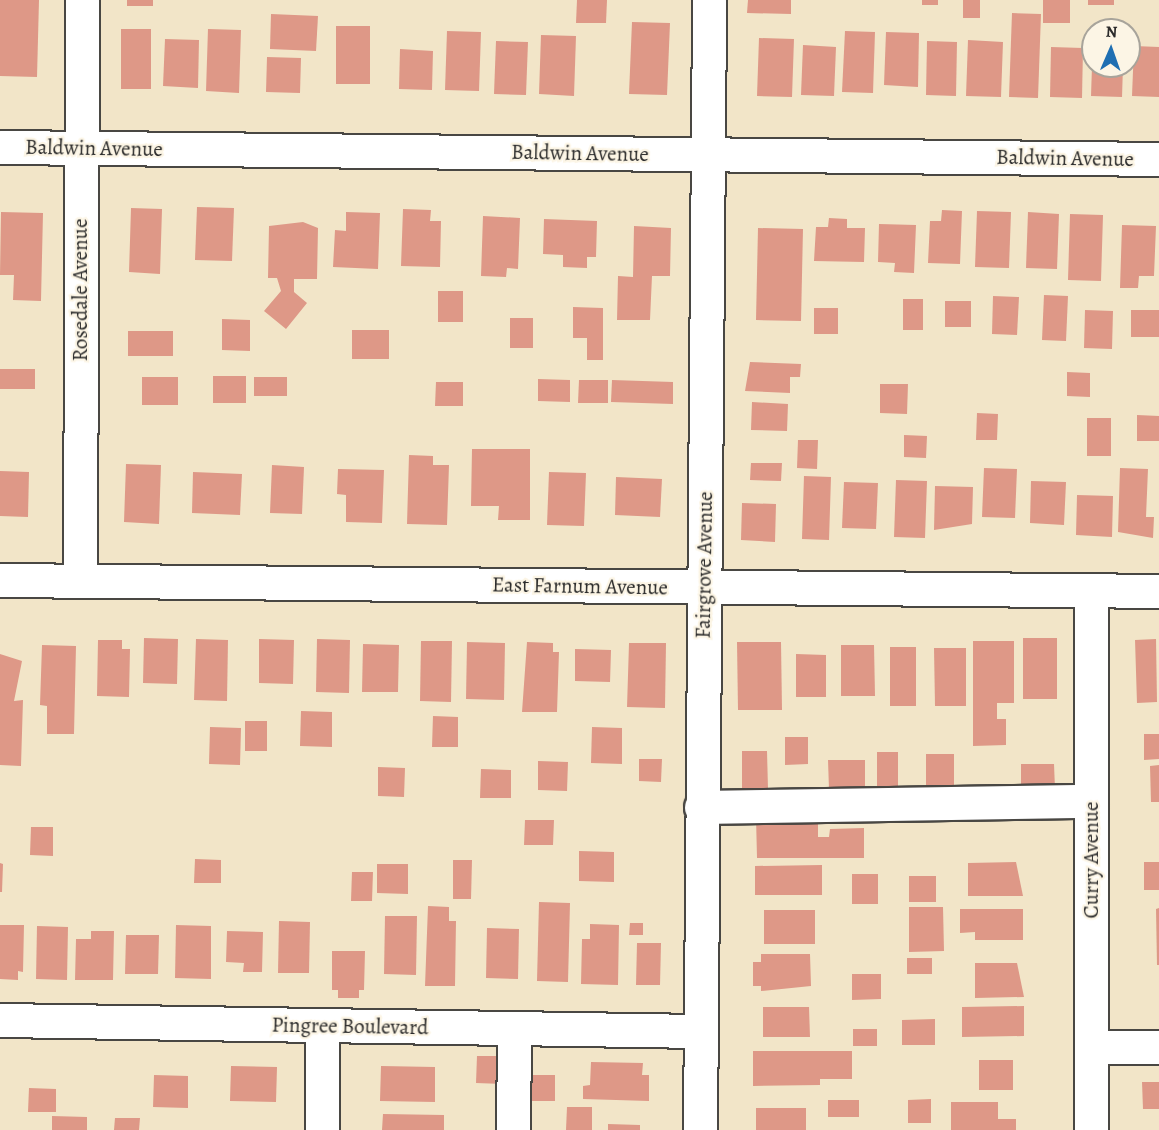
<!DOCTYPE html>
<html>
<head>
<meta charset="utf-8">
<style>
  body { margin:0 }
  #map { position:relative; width:1159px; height:1130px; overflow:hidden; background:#f2e5c8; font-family:Alegreya,serif }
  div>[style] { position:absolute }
  .building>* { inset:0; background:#de9887 }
  .roads { filter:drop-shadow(2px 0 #494743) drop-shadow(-2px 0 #494743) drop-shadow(0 2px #494743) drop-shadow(0 -2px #494743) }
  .minor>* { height:33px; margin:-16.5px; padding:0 16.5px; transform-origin:16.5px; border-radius:16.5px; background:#fff }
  span { translate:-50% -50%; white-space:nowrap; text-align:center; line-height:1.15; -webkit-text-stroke:4.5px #fcf5e5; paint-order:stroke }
  .street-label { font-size:21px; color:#2b2b2b }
  .north { position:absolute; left:1081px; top:18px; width:60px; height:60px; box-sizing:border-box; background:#fcf5e5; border:2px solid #a8a49b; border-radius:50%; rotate:2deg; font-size:16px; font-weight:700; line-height:24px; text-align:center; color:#2b2b2b }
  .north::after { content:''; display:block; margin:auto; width:21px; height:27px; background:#1f6fb2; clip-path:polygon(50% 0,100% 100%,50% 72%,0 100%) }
</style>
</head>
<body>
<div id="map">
  <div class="building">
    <i style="clip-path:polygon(0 0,39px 0,37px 77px,0 76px)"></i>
    <i style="clip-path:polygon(127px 0,153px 0,153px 6px,127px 6px)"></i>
    <i style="clip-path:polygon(577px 0,607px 0,606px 23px,576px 23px)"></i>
    <i style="clip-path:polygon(748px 0,791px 0,791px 14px,747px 13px)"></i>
    <i style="clip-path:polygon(922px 0,938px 0,938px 5px,922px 5px)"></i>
    <i style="clip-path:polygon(963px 0,980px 0,980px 18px,963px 18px)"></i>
    <i style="clip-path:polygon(1043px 0,1070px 0,1070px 23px,1043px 23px)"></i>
    <i style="clip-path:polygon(1088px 0,1114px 0,1114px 5px,1088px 5px)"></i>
    <i style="clip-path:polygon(1012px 13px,1041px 14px,1038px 98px,1009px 97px)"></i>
    <i style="clip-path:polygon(271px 14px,318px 16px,316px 51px,270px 49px)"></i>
    <i style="clip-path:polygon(632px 22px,670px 23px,667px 95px,629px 94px)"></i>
    <i style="clip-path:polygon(336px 26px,370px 26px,370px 84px,336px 84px)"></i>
    <i style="clip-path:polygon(121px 29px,151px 29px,151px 89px,121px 89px)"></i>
    <i style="clip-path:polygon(208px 29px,241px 30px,239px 93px,206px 91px)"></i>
    <i style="clip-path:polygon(447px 31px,481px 32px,479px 91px,445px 90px)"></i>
    <i style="clip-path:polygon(845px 31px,875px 32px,873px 93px,842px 92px)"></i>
    <i style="clip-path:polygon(886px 32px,919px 33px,918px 87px,884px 85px)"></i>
    <i style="clip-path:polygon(541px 35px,576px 36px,574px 96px,539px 94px)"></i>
    <i style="clip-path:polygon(759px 38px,794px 39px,792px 97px,757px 96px)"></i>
    <i style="clip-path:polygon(165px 39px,199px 40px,198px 88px,163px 86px)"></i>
    <i style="clip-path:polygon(968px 40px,1003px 42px,1001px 97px,966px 96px)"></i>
    <i style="clip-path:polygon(496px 41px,528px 42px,526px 95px,494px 94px)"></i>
    <i style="clip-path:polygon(927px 41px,957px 42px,956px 96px,926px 95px)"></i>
    <i style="clip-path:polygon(803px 45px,836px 47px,834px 96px,801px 95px)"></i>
    <i style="clip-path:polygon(1134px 46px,1159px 47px,1159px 97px,1132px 96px)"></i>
    <i style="clip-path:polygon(1051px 47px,1083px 48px,1082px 98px,1050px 97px)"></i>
    <i style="clip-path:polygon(400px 49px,433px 51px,432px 90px,399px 89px)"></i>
    <i style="clip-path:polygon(267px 57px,301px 58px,300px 93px,266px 92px)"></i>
    <i style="clip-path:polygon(1092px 66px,1123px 66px,1122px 97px,1091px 96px)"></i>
    <i style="clip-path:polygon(197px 207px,234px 208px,232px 261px,195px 260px)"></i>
    <i style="clip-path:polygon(131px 208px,162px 209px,160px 274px,129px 272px)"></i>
    <i style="clip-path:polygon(403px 209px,431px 210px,430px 221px,441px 221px,440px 267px,401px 266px)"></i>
    <i style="clip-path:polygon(942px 210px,962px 211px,960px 264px,928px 263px,930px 221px,941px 221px)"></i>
    <i style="clip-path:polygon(977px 211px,1011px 212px,1009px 268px,975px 267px)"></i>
    <i style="clip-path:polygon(1px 212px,43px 213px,41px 301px,13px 300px,14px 275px,0 275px)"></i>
    <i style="clip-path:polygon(346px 212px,380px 213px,378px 269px,333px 267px,335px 230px,346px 231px)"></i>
    <i style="clip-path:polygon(1028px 212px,1059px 214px,1057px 269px,1026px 268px)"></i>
    <i style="clip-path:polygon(1070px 214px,1103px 215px,1101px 281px,1068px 280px)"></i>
    <i style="clip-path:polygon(483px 216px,520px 218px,518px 269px,507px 268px,506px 277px,481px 276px)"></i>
    <i style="clip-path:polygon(829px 218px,847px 219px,847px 228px,865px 228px,864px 262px,814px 261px,816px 227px,828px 227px)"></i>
    <i style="clip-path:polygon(544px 219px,597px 221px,596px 257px,587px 257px,587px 268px,563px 267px,563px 255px,543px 254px)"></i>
    <i style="clip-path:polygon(303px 222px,318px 228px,317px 279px,294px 279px,294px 292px,307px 303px,286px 329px,264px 311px,281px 291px,277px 278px,268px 278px,269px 226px)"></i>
    <i style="clip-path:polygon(879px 224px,916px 225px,914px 273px,894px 272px,895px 263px,878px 262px)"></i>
    <i style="clip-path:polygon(1122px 225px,1156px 226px,1154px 276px,1139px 276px,1138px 288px,1120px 288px)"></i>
    <i style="clip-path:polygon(634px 226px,671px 228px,670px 276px,652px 276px,650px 320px,617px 320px,618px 276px,633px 277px)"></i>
    <i style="clip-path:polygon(758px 228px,803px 229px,801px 321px,756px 320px)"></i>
    <i style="clip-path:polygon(438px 291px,463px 291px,463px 322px,438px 322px)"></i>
    <i style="clip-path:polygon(1044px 295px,1068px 296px,1066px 341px,1042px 340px)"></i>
    <i style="clip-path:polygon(993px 296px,1019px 297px,1017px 335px,992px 334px)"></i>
    <i style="clip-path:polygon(903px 299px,923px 299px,923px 330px,903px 330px)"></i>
    <i style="clip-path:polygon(945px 301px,971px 301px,971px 327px,945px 327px)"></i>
    <i style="clip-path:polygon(573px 307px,603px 308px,603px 360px,587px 360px,587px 338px,573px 338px)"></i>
    <i style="clip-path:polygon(814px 308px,838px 308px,838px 334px,814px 334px)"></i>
    <i style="clip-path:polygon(1085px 310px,1113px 311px,1112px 349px,1084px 348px)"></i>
    <i style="clip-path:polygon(1131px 310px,1159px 310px,1159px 337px,1131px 337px)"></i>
    <i style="clip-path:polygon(510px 318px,533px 318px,533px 348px,510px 348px)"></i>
    <i style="clip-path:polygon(222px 319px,250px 320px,250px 351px,222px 350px)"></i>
    <i style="clip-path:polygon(352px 330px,389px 330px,389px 359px,352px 359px)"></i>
    <i style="clip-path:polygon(128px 331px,173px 331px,173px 356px,128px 356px)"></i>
    <i style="clip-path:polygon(750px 362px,801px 364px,800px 377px,790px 377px,790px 393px,745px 391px)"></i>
    <i style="clip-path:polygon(0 369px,35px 369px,35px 389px,0 389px)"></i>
    <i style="clip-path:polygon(1067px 372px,1090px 373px,1090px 397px,1067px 396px)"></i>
    <i style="clip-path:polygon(213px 376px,246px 376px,246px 403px,213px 403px)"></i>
    <i style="clip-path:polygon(142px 377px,178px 377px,178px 405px,142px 405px)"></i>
    <i style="clip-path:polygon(254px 377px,287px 377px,287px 396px,254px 396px)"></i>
    <i style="clip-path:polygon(538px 379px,570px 380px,570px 402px,538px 401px)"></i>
    <i style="clip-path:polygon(579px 380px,608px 380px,608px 403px,578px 403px)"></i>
    <i style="clip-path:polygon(612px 380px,673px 382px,673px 404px,611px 402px)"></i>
    <i style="clip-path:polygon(436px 382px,463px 382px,463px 406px,435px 406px)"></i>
    <i style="clip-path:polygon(880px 384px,908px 384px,907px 414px,880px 413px)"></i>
    <i style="clip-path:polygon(752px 402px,788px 404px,787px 431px,751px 430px)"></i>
    <i style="clip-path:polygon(977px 413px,998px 414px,997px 440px,976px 440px)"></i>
    <i style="clip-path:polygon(1137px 415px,1159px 416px,1159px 441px,1137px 441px)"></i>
    <i style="clip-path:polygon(1087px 418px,1111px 418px,1111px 456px,1087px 456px)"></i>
    <i style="clip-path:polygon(904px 435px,927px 436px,926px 458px,904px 457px)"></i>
    <i style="clip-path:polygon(798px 440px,818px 440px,817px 469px,797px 468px)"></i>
    <i style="clip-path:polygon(472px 449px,530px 449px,530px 520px,498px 520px,499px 506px,471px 506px)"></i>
    <i style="clip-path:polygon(409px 455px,433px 456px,433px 465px,449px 465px,447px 525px,407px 524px)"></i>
    <i style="clip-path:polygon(751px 463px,782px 463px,781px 481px,750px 480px)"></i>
    <i style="clip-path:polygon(126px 464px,161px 465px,159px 524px,124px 522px)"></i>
    <i style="clip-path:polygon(272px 465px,304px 467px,302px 514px,270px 513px)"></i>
    <i style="clip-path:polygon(984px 468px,1017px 469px,1015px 518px,982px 517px)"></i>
    <i style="clip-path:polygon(1120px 468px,1148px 469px,1146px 517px,1154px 517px,1153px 538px,1118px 532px)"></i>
    <i style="clip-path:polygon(338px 469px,384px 470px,382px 523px,346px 522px,346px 495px,337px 494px)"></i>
    <i style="clip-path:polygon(0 471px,29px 472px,28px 517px,0 516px)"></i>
    <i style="clip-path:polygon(193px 472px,242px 474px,240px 515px,192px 513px)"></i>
    <i style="clip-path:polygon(549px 472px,586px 473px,584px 526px,547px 525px)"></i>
    <i style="clip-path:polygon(804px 476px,831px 477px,829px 540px,802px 539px)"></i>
    <i style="clip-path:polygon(616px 477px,662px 479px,660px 517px,615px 515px)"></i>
    <i style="clip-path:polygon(896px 480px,927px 481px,925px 538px,894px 537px)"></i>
    <i style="clip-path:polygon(1031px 481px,1066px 482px,1064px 525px,1030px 523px)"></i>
    <i style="clip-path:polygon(844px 482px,878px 483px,876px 529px,842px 528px)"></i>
    <i style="clip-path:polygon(935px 486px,973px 487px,972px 524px,934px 530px)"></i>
    <i style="clip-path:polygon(1077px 495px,1113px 496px,1112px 537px,1076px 535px)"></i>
    <i style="clip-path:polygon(742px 503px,776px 504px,775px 542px,741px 540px)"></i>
    <i style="clip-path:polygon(144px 638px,178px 639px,177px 684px,143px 683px)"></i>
    <i style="clip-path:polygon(1023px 638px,1057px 638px,1057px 699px,1023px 699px)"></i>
    <i style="clip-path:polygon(196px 639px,228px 640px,227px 701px,194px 700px)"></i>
    <i style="clip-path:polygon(259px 639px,294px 640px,293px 684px,259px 683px)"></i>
    <i style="clip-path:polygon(317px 639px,350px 640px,349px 693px,316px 692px)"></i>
    <i style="clip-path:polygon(1156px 639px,1157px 702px,1137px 703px,1135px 640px)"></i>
    <i style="clip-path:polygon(98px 640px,122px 640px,122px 649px,130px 649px,129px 697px,97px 696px)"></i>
    <i style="clip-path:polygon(421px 641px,452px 641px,451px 702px,420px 701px)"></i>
    <i style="clip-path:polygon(973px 641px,1014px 641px,1014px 703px,997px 703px,997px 719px,1006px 719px,1006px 745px,973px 746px)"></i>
    <i style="clip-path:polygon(467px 642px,505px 643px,504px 700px,466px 699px)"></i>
    <i style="clip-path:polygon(527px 642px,553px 643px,553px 652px,559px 652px,557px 712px,522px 712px)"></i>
    <i style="clip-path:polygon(737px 642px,781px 642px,782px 710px,738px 710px)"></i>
    <i style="clip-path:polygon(629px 643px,666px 643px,665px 708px,627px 707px)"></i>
    <i style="clip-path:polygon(363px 644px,399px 645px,398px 692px,362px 692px)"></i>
    <i style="clip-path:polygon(42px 645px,76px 646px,74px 734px,47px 734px,47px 706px,40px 705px)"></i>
    <i style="clip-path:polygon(841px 645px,874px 645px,875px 696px,841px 696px)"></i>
    <i style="clip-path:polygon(890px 647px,916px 647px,916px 706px,890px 706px)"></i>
    <i style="clip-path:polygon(934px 648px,966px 648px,966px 706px,935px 706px)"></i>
    <i style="clip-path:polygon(575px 649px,611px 650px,610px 682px,575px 681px)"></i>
    <i style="clip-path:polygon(0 654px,22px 661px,14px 701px,23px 700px,21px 766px,0 765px)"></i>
    <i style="clip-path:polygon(796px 654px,826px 655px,826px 697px,796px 697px)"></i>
    <i style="clip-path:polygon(301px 711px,332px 712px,332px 747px,300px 746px)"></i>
    <i style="clip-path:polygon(433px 716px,458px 717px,458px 747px,432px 747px)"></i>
    <i style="clip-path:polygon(245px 721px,267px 721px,267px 751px,245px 751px)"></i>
    <i style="clip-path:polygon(210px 727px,241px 728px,240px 765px,209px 764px)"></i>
    <i style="clip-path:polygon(592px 727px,622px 728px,622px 764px,591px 763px)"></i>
    <i style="clip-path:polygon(1144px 734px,1159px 734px,1159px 759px,1144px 760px)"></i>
    <i style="clip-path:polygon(785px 737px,808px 737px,808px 764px,785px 765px)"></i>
    <i style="clip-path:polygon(742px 751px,767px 751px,768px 789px,742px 790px)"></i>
    <i style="clip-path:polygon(877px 752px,898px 752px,898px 789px,877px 789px)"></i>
    <i style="clip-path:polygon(926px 754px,954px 754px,954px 788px,926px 788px)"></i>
    <i style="clip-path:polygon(639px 759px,662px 759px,661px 782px,639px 781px)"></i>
    <i style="clip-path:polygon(828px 760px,865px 760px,865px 789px,829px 789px)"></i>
    <i style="clip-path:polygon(538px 761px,568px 762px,567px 791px,538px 790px)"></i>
    <i style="clip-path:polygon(1021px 764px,1054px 764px,1055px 789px,1021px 789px)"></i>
    <i style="clip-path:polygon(1159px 765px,1159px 802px,1151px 802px,1150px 766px)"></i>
    <i style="clip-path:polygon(378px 767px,405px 768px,404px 797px,378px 796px)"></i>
    <i style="clip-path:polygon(481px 769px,511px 770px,511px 798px,480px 798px)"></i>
    <i style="clip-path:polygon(756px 817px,818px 817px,818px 837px,829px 837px,830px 829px,864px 828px,864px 858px,757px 858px)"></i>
    <i style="clip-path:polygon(525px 820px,554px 820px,553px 845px,524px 845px)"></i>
    <i style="clip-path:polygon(31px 827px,53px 827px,53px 856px,30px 855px)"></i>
    <i style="clip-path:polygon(579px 851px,614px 852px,614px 882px,579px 881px)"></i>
    <i style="clip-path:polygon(195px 859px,221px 860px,221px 883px,194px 883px)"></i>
    <i style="clip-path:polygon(453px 860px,472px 860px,471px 899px,453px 899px)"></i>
    <i style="clip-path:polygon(1016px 862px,1023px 896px,968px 896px,968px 863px)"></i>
    <i style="clip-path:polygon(1144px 862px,1159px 862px,1159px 890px,1144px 890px)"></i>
    <i style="clip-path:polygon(0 863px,3px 864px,2px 892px,0 892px)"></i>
    <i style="clip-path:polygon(377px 864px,408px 864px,408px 894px,377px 893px)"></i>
    <i style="clip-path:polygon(822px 865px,822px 895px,755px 895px,755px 866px)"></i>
    <i style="clip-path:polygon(352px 872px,373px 872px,372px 901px,351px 901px)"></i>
    <i style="clip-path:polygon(852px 874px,878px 874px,878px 904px,852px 904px)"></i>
    <i style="clip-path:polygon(909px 876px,936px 876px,936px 902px,909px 902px)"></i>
    <i style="clip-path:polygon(539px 902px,570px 903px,568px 982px,537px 981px)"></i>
    <i style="clip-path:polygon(428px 906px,449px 907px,449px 921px,456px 921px,455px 986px,425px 986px)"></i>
    <i style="clip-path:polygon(909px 907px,943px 907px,944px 951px,909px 952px)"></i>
    <i style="clip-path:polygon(1159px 908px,1159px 965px,1157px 965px,1156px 909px)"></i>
    <i style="clip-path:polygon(960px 909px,1023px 909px,1023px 940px,975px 940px,975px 932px,960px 933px)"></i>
    <i style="clip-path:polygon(764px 910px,815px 910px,815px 944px,764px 944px)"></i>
    <i style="clip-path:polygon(385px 916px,417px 916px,416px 975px,384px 974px)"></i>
    <i style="clip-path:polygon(279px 921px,310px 922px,309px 973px,278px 973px)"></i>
    <i style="clip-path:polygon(630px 923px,643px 923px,643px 935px,629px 935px)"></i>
    <i style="clip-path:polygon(590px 924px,619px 925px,618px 985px,581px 984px,582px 939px,590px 939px)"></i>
    <i style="clip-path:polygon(0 925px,24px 925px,23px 972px,18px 971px,18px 980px,0 979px)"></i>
    <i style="clip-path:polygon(176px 925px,211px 926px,211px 979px,175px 978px)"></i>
    <i style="clip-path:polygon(37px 926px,68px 927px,67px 980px,36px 979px)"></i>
    <i style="clip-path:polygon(487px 928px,519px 929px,518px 979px,486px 978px)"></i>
    <i style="clip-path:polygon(91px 931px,114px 931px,113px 980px,75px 980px,76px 939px,91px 939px)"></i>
    <i style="clip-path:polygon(227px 931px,263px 932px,262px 972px,243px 972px,244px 963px,226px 962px)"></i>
    <i style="clip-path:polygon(126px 935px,159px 935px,158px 974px,125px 974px)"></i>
    <i style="clip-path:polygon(637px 943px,661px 943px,660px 985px,636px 985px)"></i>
    <i style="clip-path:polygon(332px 951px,365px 951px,364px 990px,359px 990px,359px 998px,338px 998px,338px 990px,332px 990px)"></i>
    <i style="clip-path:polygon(761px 954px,810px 954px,811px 986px,761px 991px,761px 986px,753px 986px,753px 962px,761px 962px)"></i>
    <i style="clip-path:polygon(907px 958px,932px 958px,932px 974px,907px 974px)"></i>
    <i style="clip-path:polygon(975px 963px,1017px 963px,1024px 997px,975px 998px)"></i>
    <i style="clip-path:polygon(852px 974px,881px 974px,881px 999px,852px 1000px)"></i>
    <i style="clip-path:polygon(1024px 1006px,1024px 1036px,962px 1037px,962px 1007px)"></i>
    <i style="clip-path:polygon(763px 1007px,809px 1007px,810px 1037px,763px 1037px)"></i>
    <i style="clip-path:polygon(935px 1019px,935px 1045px,902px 1045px,902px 1020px)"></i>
    <i style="clip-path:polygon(853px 1029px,877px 1029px,877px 1046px,853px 1046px)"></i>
    <i style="clip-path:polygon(753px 1051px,852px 1051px,852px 1079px,820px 1079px,820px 1085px,753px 1086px)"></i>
    <i style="clip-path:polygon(477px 1056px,504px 1056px,503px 1084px,476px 1083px)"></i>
    <i style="clip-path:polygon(979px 1060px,1013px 1060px,1013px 1090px,979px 1090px)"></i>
    <i style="clip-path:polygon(591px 1062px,643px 1063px,642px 1075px,649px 1075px,649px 1101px,583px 1099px,583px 1086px,590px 1085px)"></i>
    <i style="clip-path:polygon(231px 1066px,277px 1067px,276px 1102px,230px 1101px)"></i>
    <i style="clip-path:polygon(381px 1066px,435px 1067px,435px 1102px,380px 1101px)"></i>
    <i style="clip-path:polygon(154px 1075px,188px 1076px,188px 1108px,153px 1107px)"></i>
    <i style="clip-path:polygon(528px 1075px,555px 1075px,555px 1101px,527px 1101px)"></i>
    <i style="clip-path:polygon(1142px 1082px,1159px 1082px,1159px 1109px,1143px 1109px)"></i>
    <i style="clip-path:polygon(29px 1088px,56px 1089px,56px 1112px,28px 1112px)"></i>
    <i style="clip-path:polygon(931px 1099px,931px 1123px,908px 1123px,908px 1100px)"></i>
    <i style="clip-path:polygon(828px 1100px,859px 1100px,859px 1117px,828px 1117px)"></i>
    <i style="clip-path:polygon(951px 1102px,998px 1102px,998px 1119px,1016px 1119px,1016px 1130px,951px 1130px)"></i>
    <i style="clip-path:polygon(567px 1107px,592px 1107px,592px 1130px,566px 1130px)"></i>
    <i style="clip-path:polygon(756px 1108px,806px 1108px,806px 1130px,756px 1130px)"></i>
    <i style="clip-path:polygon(383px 1114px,444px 1115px,444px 1130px,382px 1130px)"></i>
    <i style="clip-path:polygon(52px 1116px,87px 1117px,87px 1130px,52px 1130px)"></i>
    <i style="clip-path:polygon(115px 1118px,140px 1118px,139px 1130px,114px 1130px)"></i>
    <i style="clip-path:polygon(608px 1124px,640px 1125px,640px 1130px,608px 1130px)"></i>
  </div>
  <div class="roads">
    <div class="minor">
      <i style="left:0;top:147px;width:1159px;rotate:0.59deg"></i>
      <i style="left:0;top:580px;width:1159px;rotate:0.54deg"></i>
      <i style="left:80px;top:581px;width:581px;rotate:-89.8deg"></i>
      <i style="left:701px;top:807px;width:390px;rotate:-0.9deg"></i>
      <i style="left:0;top:1020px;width:700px;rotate:0.9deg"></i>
      <i style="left:322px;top:1026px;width:104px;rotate:90deg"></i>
      <i style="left:1091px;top:1047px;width:68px"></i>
      <i style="left:513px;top:1130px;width:100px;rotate:-89.4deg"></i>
      <i style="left:700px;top:1130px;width:1130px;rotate:-89.54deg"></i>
      <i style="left:1091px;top:1130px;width:539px;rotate:-90deg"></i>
    </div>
  </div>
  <div class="street-label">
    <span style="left:94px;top:148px;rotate:1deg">Baldwin Avenue</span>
    <span style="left:580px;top:153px;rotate:1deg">Baldwin Avenue</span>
    <span style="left:1065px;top:158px;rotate:1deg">Baldwin Avenue</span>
    <span style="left:80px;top:290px;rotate:-90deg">Rosedale Avenue</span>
    <span style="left:704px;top:565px;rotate:-89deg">Fairgrove Avenue</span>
    <span style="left:580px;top:586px;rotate:1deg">East Farnum Avenue</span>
    <span style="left:1091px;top:860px;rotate:-90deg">Curry Avenue</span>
    <span style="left:350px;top:1026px;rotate:1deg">Pingree Boulevard</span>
  </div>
  <div class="north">N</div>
</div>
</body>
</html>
